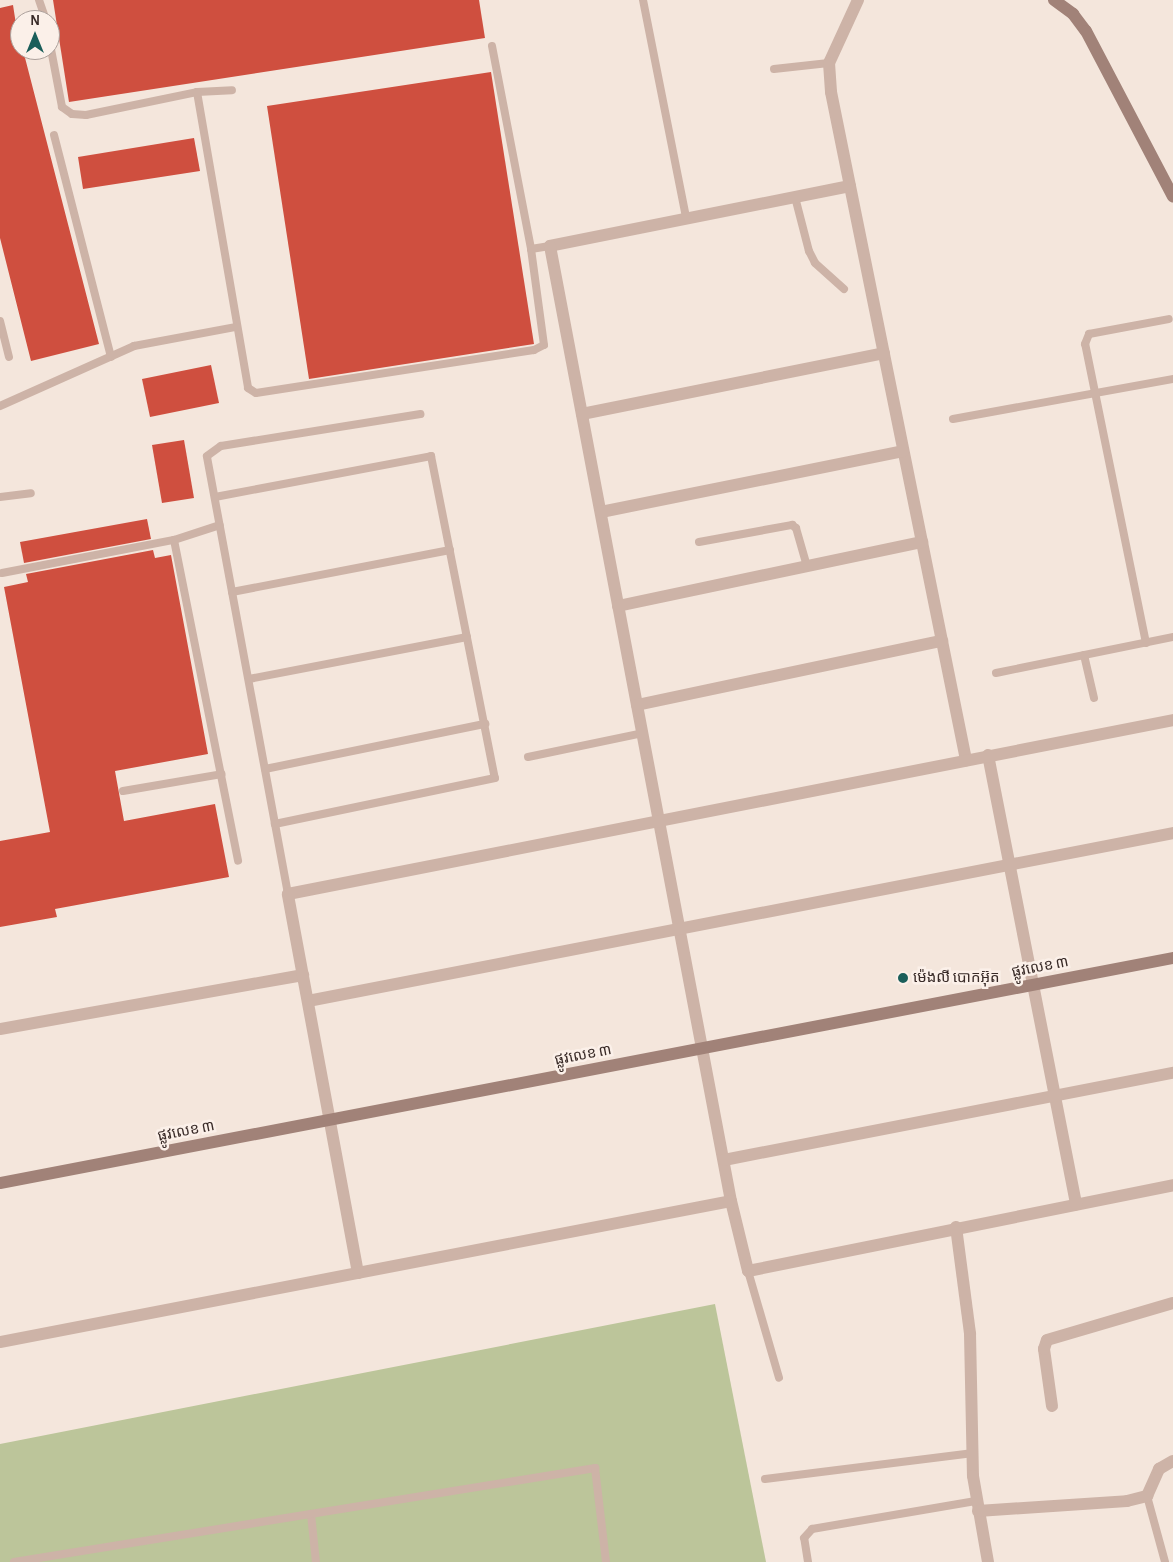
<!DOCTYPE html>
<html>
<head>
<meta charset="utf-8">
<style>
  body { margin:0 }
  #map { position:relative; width:1173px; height:1562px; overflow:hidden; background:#f4e6dc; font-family:"Alegreya Sans","Noto Sans Khmer",sans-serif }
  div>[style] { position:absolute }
  .green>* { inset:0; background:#bcc59a }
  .building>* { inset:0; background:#cf4f3f }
  .lane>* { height:8px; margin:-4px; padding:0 4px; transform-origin:4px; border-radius:4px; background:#cdb3a7 }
  .street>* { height:12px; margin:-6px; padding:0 6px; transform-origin:6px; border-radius:6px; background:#cdb3a7 }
  .secondary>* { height:12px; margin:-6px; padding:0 6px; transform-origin:6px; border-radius:6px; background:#a18278 }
  .dots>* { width:14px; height:14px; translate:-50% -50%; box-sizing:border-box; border:2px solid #fbf0e9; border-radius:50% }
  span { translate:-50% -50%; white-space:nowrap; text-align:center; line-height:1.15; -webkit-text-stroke:5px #fbf0e9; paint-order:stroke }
  .street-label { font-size:15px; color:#392b28 }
  .poi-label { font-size:15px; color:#392b28 }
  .left { translate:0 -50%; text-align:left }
  .north { position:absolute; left:10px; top:10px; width:50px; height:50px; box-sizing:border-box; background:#fbf0e9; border:1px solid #ada19c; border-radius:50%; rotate:0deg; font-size:14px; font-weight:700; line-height:20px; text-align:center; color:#392b28 }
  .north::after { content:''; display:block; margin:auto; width:18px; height:22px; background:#1a5e5a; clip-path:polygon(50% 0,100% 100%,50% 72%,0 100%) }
</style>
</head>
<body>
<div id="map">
  <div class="green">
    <i style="clip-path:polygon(715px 1304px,766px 1562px,0 1562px,0 1444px)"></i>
  </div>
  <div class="building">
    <i style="clip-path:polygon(53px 0,479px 0,485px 38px,69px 102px)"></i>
    <i style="clip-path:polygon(13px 5px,20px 50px,23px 50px,99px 344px,31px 361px,0 238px,0 8px)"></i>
    <i style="clip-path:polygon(491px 72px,534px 344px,309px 379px,267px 106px)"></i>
    <i style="clip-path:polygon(194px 138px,200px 171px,83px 189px,78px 157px)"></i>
    <i style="clip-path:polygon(211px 365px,219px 403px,150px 417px,142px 379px)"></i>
    <i style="clip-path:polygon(184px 440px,194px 498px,162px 503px,152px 445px)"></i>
    <i style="clip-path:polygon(147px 519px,151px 539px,24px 563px,20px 542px)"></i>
    <i style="clip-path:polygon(153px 550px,155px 558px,171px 555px,208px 754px,115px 771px,124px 821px,215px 804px,229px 877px,55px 909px,57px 917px,0 927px,0 841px,50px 832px,4px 587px,28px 582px,26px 574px)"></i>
  </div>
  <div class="lane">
    <i style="left:39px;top:0;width:21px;rotate:71deg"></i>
    <i style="left:643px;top:0;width:222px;rotate:78.8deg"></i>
    <i style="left:50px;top:44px;width:64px;rotate:79.2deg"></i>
    <i style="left:62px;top:107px;width:12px;rotate:35deg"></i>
    <i style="left:72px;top:114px;width:14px;rotate:4deg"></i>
    <i style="left:86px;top:115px;width:113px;rotate:-11.7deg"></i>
    <i style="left:197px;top:92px;width:35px;rotate:-3deg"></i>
    <i style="left:492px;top:46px;width:207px;rotate:79.1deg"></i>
    <i style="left:774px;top:69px;width:55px;rotate:-6.2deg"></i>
    <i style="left:197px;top:92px;width:300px;rotate:80.2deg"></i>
    <i style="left:248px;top:388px;width:9px;rotate:32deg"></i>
    <i style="left:256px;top:393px;width:281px;rotate:-8.8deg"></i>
    <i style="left:534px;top:350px;width:11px;rotate:-27deg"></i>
    <i style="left:544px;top:345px;width:97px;rotate:-97.7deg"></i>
    <i style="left:531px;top:249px;width:19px;rotate:-9deg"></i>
    <i style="left:54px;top:135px;width:229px;rotate:75.6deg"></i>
    <i style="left:795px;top:197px;width:56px;rotate:75.5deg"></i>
    <i style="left:809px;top:251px;width:13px;rotate:63deg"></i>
    <i style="left:815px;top:263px;width:39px;rotate:42deg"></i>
    <i style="left:0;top:321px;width:37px;rotate:76deg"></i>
    <i style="left:0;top:406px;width:147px;rotate:-24.1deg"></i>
    <i style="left:134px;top:346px;width:104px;rotate:-10.6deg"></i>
    <i style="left:953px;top:419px;width:224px;rotate:-10.3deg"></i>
    <i style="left:0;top:497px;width:31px;rotate:-7deg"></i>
    <i style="left:215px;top:497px;width:220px;rotate:-10.7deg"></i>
    <i style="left:431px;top:456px;width:328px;rotate:78.8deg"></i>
    <i style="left:495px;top:778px;width:225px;rotate:168.2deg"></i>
    <i style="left:174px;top:540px;width:327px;rotate:78.7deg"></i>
    <i style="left:699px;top:542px;width:95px;rotate:-10.4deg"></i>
    <i style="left:792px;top:525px;width:5px;rotate:37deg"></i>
    <i style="left:796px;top:528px;width:40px;rotate:74deg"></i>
    <i style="left:2px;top:573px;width:175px;rotate:-10.9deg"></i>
    <i style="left:174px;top:540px;width:48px;rotate:-18.1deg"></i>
    <i style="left:232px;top:592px;width:222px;rotate:-10.9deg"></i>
    <i style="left:1146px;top:643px;width:305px;rotate:-101.5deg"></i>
    <i style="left:1085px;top:344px;width:11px;rotate:-68deg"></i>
    <i style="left:1089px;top:334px;width:81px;rotate:-10.6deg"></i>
    <i style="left:1084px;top:655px;width:44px;rotate:76.9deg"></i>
    <i style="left:996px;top:673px;width:181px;rotate:-11.5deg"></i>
    <i style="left:249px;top:679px;width:222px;rotate:-10.9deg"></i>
    <i style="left:528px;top:757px;width:117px;rotate:-11.8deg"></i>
    <i style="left:265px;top:769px;width:225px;rotate:-11.6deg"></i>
    <i style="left:123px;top:791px;width:100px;rotate:-9.7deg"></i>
    <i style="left:288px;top:894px;width:445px;rotate:-100.5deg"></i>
    <i style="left:207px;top:456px;width:17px;rotate:-36deg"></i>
    <i style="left:221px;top:446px;width:202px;rotate:-9.1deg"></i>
    <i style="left:748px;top:1271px;width:111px;rotate:73.8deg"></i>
    <i style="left:765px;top:1479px;width:210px;rotate:-7.1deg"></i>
    <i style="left:1147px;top:1496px;width:68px;rotate:74.7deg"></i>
    <i style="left:311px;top:1514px;width:48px;rotate:84.1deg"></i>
    <i style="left:14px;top:1562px;width:589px;rotate:-9.19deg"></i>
    <i style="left:595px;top:1468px;width:95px;rotate:83.3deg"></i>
    <i style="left:808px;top:1562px;width:24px;rotate:-99deg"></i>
    <i style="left:804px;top:1538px;width:12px;rotate:-48deg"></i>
    <i style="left:812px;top:1529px;width:166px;rotate:-9.7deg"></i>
  </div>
  <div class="street">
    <i style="left:858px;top:0;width:69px;rotate:114.7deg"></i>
    <i style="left:829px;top:63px;width:29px;rotate:86deg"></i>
    <i style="left:831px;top:92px;width:682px;rotate:78.57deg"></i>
    <i style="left:850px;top:186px;width:306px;rotate:168.7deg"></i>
    <i style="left:550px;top:246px;width:972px;rotate:79.27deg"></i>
    <i style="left:731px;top:1201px;width:72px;rotate:76.3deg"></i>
    <i style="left:748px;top:1271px;width:434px;rotate:-11.4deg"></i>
    <i style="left:582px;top:414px;width:308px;rotate:-11.4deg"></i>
    <i style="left:601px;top:512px;width:308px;rotate:-11.4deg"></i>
    <i style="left:618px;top:606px;width:311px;rotate:-11.9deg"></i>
    <i style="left:637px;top:705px;width:312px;rotate:-11.9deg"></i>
    <i style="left:988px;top:755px;width:458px;rotate:78.9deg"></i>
    <i style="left:308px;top:1001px;width:881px;rotate:-10.99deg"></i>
    <i style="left:0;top:1029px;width:308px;rotate:-10.1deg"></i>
    <i style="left:724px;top:1160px;width:457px;rotate:-11deg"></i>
    <i style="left:956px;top:1227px;width:108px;rotate:82.5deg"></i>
    <i style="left:970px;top:1334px;width:142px;rotate:88.8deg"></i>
    <i style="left:973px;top:1476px;width:87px;rotate:80.1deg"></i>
    <i style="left:358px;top:1273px;width:385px;rotate:-100.5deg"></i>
    <i style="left:288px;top:894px;width:902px;rotate:-11.12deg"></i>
    <i style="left:0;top:1342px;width:744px;rotate:-10.92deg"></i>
    <i style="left:1052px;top:1406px;width:58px;rotate:-98deg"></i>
    <i style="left:1044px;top:1349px;width:9px;rotate:-72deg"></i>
    <i style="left:1047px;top:1340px;width:131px;rotate:-16.4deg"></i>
    <i style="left:978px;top:1511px;width:149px;rotate:-3.8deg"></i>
    <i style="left:1127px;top:1501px;width:21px;rotate:-14deg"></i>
    <i style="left:1147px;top:1496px;width:30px;rotate:-66deg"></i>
    <i style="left:1159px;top:1469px;width:16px;rotate:-30deg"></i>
  </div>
  <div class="secondary">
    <i style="left:1054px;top:0;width:24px;rotate:36deg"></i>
    <i style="left:1073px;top:14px;width:21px;rotate:53deg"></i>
    <i style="left:1086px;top:31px;width:187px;rotate:62.3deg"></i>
    <i style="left:0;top:1183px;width:1194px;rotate:-10.86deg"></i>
  </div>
  <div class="dots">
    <i style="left:903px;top:978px;background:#1a5e5a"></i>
  </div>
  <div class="street-label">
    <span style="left:1040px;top:967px;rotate:-11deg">ផ្លូវលេខ ៣</span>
    <span style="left:583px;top:1055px;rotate:-11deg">ផ្លូវលេខ ៣</span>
    <span style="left:186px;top:1131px;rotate:-11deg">ផ្លូវលេខ ៣</span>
  </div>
  <div class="poi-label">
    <span class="left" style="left:913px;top:978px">ម៉េងលី បោកអ៊ុត</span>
  </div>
  <div class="north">N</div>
</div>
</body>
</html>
